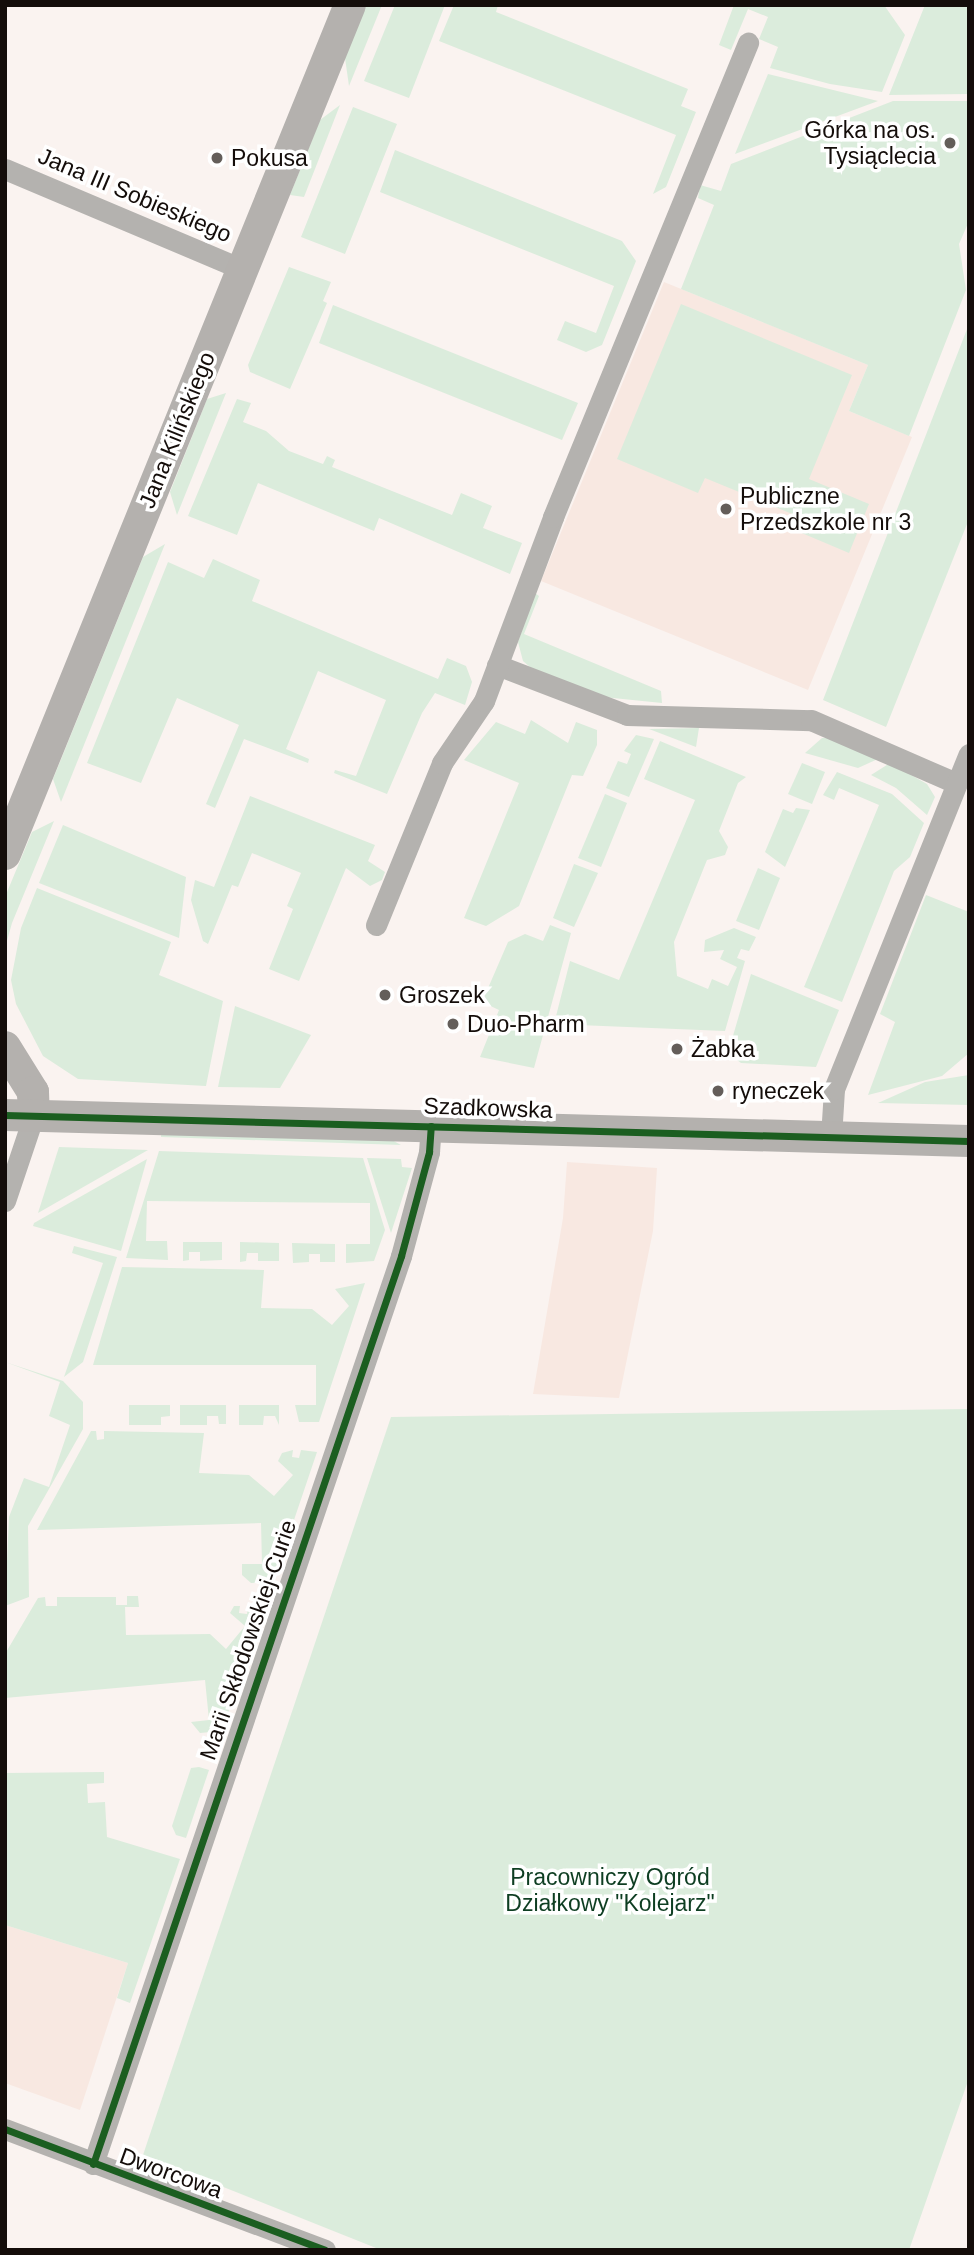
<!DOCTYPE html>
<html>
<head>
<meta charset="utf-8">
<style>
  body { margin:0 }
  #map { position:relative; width:974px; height:2255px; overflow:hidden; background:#faf3f0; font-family:Helvetica,sans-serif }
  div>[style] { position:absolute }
  .built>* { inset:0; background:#f8e8e1 }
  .green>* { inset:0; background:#dbecdc }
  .street>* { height:21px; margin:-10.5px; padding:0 10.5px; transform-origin:10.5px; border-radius:10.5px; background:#b4b2af }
  .secondary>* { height:32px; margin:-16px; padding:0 16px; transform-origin:16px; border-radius:16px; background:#b4b1ae }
  .cycleway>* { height:7px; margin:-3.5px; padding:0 3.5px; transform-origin:3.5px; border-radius:3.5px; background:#1b5e20 }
  .dots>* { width:19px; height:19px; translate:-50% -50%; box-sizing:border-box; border:4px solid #fff; border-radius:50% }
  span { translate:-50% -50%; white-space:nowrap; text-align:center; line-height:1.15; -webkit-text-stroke:7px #fff; paint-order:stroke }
  .poi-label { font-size:23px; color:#140d0a }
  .right { translate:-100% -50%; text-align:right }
  .left { translate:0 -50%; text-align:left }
  .street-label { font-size:23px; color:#140d0a }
  .park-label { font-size:23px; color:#0e3e22 }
  .frame { position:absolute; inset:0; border:7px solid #140d0a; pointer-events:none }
</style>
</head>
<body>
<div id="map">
  <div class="built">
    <i style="clip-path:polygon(664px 282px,868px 365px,849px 411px,912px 437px,808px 690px,541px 581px)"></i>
    <i style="clip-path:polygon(567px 1162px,657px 1168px,653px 1231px,619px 1398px,533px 1394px,563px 1218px)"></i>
    <i style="clip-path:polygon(5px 1925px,128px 1963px,80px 2110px,5px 2083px)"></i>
  </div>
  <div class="green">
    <i style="clip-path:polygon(366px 5px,382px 5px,349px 86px,345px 58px)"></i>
    <i style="clip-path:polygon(395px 5px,445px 5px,409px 98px,364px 81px)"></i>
    <i style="clip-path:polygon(454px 5px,498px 5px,496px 12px,688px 89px,681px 106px,696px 112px,666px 187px,653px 194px,676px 135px,439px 41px)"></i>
    <i style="clip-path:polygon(734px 5px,884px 5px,905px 35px,882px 92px,830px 84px,770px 68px,778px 47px,759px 39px,768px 17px,748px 9px,731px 50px,719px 45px)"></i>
    <i style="clip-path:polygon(925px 5px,969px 5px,969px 94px,889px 95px)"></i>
    <i style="clip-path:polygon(768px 74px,878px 101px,735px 154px)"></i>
    <i style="clip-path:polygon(893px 101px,969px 101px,969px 221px,959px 244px,966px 290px,909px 436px,849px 411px,868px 365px,681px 289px,714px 205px,698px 198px,700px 185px,721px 191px,731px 164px)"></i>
    <i style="clip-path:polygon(340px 105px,304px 197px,290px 195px,320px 120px)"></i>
    <i style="clip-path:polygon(353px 107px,397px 124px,345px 254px,301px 237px)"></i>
    <i style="clip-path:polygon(395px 150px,622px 241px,636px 261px,602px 345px,586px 352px,557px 340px,565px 321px,596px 333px,614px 286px,380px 192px)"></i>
    <i style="clip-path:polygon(289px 267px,331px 282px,323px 301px,327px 303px,290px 389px,250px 372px,248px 365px)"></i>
    <i style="clip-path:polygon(681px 304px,852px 375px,809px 479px,869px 504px,849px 553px,797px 531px,802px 518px,705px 478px,698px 493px,617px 459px)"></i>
    <i style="clip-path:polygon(333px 305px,578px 403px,562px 440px,319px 343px)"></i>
    <i style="clip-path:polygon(969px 324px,969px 519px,886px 727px,823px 700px)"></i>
    <i style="clip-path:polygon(226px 393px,177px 515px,170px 492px,207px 399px)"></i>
    <i style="clip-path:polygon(237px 399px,251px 403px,243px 422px,266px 431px,289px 451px,323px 464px,327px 456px,335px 460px,332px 467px,452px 515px,461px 493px,492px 506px,483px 528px,522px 543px,510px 574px,379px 518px,374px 531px,258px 483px,237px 535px,188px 516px)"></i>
    <i style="clip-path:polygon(165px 544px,61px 802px,53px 779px,143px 557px)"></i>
    <i style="clip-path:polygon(213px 559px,260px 580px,252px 601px,438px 679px,447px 658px,466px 666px,472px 682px,465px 705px,435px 693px,422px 713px,387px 794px,334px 773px,335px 770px,356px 776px,386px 700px,318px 671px,286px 749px,309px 759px,308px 763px,244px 739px,215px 808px,206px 804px,239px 725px,177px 698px,141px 783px,87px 763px,168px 562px,204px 578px)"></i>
    <i style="clip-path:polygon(535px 593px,539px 596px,524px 634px,661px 691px,662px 703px,603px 697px,531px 668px,523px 661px,518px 642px)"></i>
    <i style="clip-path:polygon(531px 720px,568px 743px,576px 722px,597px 730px,597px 745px,583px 776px,572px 775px,519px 906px,486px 926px,464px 918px,519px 783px,464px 760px,496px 722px,525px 734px)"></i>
    <i style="clip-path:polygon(699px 728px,696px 747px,649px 729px)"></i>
    <i style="clip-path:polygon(636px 735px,654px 739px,629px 797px,606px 788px,618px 761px,627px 764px,631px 754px,624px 751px)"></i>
    <i style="clip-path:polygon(822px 738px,829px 738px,880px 758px,858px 768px,805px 753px)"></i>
    <i style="clip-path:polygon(660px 741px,746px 777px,738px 783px,719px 831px,728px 847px,725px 855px,707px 860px,674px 942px,677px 976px,708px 989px,712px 979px,728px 986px,737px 967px,720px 959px,724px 950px,704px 952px,705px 940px,734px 928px,756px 937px,749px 951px,741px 949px,737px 958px,745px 961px,725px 1031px,554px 1024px,570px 961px,619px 980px,695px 800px,644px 779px)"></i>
    <i style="clip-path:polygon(802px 763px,825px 772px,812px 804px,788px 794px)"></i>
    <i style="clip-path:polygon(890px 763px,927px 784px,935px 797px,927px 815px,896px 788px,871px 775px)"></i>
    <i style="clip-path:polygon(837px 772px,892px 794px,924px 823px,910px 857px,894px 871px,842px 1002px,804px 987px,879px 805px,839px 788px,834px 800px,823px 795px)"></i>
    <i style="clip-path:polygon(605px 794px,627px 803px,601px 867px,578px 858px)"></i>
    <i style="clip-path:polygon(250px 796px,375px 845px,368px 861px,385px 872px,382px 880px,370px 886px,346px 868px,299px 981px,269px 969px,293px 909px,287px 906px,301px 873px,252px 853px,238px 887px,232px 885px,208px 944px,203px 941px,191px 900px,195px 880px,214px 887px)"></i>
    <i style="clip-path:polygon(796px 808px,810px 810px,785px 867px,765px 852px,783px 809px,793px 813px)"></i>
    <i style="clip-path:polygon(54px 821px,12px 923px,5px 948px,5px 897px,32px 832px)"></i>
    <i style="clip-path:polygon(63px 825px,186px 877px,179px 938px,39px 883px)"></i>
    <i style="clip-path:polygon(574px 864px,598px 873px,574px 927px,553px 918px)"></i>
    <i style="clip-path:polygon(758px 868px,780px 878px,759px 930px,736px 921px)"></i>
    <i style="clip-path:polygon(37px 888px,171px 942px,159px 975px,223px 1001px,206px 1086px,78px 1079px,43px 1056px,16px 1004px,11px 980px,21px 928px)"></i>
    <i style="clip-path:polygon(926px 895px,969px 912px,969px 1053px,942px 1076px,868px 1095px,895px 1022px,880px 1014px)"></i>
    <i style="clip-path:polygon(550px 925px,571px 933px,534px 1068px,480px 1057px,499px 1010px,482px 1002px,508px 942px,525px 934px,543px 941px)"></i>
    <i style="clip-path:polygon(751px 974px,839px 1010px,816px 1067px,741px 1063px,728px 1053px)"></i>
    <i style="clip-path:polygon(235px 1006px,311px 1035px,280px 1088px,218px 1087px)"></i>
    <i style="clip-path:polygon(969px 1075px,969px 1105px,878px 1103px,925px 1082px)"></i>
    <i style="clip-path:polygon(161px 1132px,390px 1139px,401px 1145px,161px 1137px)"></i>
    <i style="clip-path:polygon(59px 1147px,148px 1150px,38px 1213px)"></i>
    <i style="clip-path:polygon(159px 1151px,363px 1158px,385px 1230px,374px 1261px,346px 1263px,346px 1244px,370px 1244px,370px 1203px,147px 1201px,146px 1241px,167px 1241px,168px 1260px,126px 1258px)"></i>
    <i style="clip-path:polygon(367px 1158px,401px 1159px,402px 1167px,412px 1168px,391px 1233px)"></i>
    <i style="clip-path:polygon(147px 1159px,121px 1251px,33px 1226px,34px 1223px)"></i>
    <i style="clip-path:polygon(183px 1242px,222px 1242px,222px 1260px,200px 1261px,200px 1252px,189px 1252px,189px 1260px,183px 1261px)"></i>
    <i style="clip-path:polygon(240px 1242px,279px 1243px,279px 1261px,258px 1261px,258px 1253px,247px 1253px,246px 1261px,240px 1262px)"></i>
    <i style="clip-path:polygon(292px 1243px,335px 1244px,335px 1262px,320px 1262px,320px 1254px,309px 1254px,309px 1262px,293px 1263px)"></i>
    <i style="clip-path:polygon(74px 1246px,117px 1257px,83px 1362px,64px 1377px,103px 1263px,72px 1253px)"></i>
    <i style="clip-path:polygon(122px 1267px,264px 1270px,261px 1308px,312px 1309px,332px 1325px,349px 1306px,335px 1289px,365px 1283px,319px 1422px,299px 1422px,295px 1405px,316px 1405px,316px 1365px,93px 1365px)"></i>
    <i style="clip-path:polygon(5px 1362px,63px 1381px,83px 1402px,83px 1429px,28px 1526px,29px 1597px,5px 1606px,9px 1517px,24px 1478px,49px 1487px,70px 1425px,49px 1416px,60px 1382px)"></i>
    <i style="clip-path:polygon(129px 1405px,170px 1405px,170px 1416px,161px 1417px,161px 1425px,129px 1425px)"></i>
    <i style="clip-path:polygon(180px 1405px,226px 1405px,226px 1424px,219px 1424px,218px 1416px,207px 1416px,207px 1425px,180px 1425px)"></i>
    <i style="clip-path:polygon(239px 1405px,279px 1405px,279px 1425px,275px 1416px,264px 1416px,263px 1425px,239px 1425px)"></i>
    <i style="clip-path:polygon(969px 1409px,969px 2078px,909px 2250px,381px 2250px,143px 2155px,391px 1417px)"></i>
    <i style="clip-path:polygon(91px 1431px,96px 1431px,97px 1440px,104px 1439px,104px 1431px,204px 1433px,199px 1473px,249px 1475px,274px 1496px,293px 1475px,278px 1461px,282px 1453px,293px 1450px,292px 1457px,299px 1458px,301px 1450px,317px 1452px,273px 1582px,251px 1583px,242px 1575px,242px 1564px,262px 1564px,261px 1523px,37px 1530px)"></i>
    <i style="clip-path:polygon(127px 1596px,138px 1596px,139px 1607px,125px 1607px,126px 1635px,210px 1634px,226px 1649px,245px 1626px,230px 1613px,234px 1606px,240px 1606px,239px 1613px,247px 1614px,248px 1606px,264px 1606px,222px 1731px,200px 1733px,191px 1722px,209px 1720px,205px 1680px,5px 1698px,5px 1654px,38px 1598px,45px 1597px,46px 1606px,57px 1606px,57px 1597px,116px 1597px,116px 1605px,127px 1605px)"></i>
    <i style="clip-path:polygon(199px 1767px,209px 1770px,186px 1838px,176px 1835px,172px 1826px,191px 1768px)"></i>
    <i style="clip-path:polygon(104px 1772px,104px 1783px,87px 1784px,88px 1803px,105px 1802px,107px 1837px,180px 1859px,130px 2003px,117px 1998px,128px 1963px,5px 1925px,5px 1773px)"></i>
  </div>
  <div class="street">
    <i style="left:5px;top:169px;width:259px;rotate:22.9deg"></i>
    <i style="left:497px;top:665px;width:139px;rotate:21deg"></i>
    <i style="left:627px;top:715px;width:184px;rotate:1.6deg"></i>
    <i style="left:811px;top:720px;width:158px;rotate:23.5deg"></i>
    <i style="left:376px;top:925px;width:175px;rotate:-67.8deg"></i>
    <i style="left:442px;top:763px;width:75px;rotate:-55.9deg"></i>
    <i style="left:484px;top:701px;width:197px;rotate:-69.4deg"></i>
    <i style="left:553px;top:517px;width:513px;rotate:-67.64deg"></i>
    <i style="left:831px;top:1137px;width:48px;rotate:-86.4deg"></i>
    <i style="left:834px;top:1089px;width:361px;rotate:-68.1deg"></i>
    <i style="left:5px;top:1201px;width:91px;rotate:-71.4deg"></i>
    <i style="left:5px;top:2129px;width:342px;rotate:20.7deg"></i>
    <i style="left:93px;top:2164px;width:959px;rotate:-71.26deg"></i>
    <i style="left:401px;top:1256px;width:108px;rotate:-74.9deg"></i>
    <i style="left:429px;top:1152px;width:26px;rotate:-86deg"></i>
  </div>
  <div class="secondary">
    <i style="left:5px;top:854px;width:916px;rotate:-67.89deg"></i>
    <i style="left:5px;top:1047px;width:53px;rotate:58.1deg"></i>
    <i style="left:33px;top:1092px;width:23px;rotate:88deg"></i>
    <i style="left:5px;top:1115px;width:964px;rotate:1.54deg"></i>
  </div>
  <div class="cycleway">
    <i style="left:5px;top:1115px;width:964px;rotate:1.54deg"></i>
    <i style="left:5px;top:2129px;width:342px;rotate:20.7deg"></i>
    <i style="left:93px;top:2164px;width:959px;rotate:-71.26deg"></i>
    <i style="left:401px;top:1256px;width:108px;rotate:-74.9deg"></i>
    <i style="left:429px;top:1152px;width:26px;rotate:-86deg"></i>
  </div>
  <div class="dots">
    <i style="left:950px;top:143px;background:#645e5a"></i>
    <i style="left:217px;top:158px;background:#645e5a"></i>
    <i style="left:726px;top:509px;background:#645e5a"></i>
    <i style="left:385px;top:995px;background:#645e5a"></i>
    <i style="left:453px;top:1024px;background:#645e5a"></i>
    <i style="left:677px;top:1049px;background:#645e5a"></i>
    <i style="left:718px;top:1091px;background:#645e5a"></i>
  </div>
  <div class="poi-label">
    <span class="right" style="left:936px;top:143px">Górka na os.<br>Tysiąclecia</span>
    <span class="left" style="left:231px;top:158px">Pokusa</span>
    <span class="left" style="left:740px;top:509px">Publiczne<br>Przedszkole nr 3</span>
    <span class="left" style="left:399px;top:995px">Groszek</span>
    <span class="left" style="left:467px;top:1024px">Duo-Pharm</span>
    <span class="left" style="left:691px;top:1049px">Żabka</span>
    <span class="left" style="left:732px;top:1091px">ryneczek</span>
  </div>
  <div class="street-label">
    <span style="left:135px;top:195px;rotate:23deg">Jana III Sobieskiego</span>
    <span style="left:177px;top:430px;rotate:-68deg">Jana Kilińskiego</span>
    <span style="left:488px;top:1108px;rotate:2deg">Szadkowska</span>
    <span style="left:248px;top:1640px;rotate:-71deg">Marii Skłodowskiej-Curie</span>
    <span style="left:171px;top:2173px;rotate:20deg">Dworcowa</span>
  </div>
  <div class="park-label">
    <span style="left:610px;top:1890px">Pracowniczy Ogród<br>Działkowy "Kolejarz"</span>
  </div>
  <div class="frame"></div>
</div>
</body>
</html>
